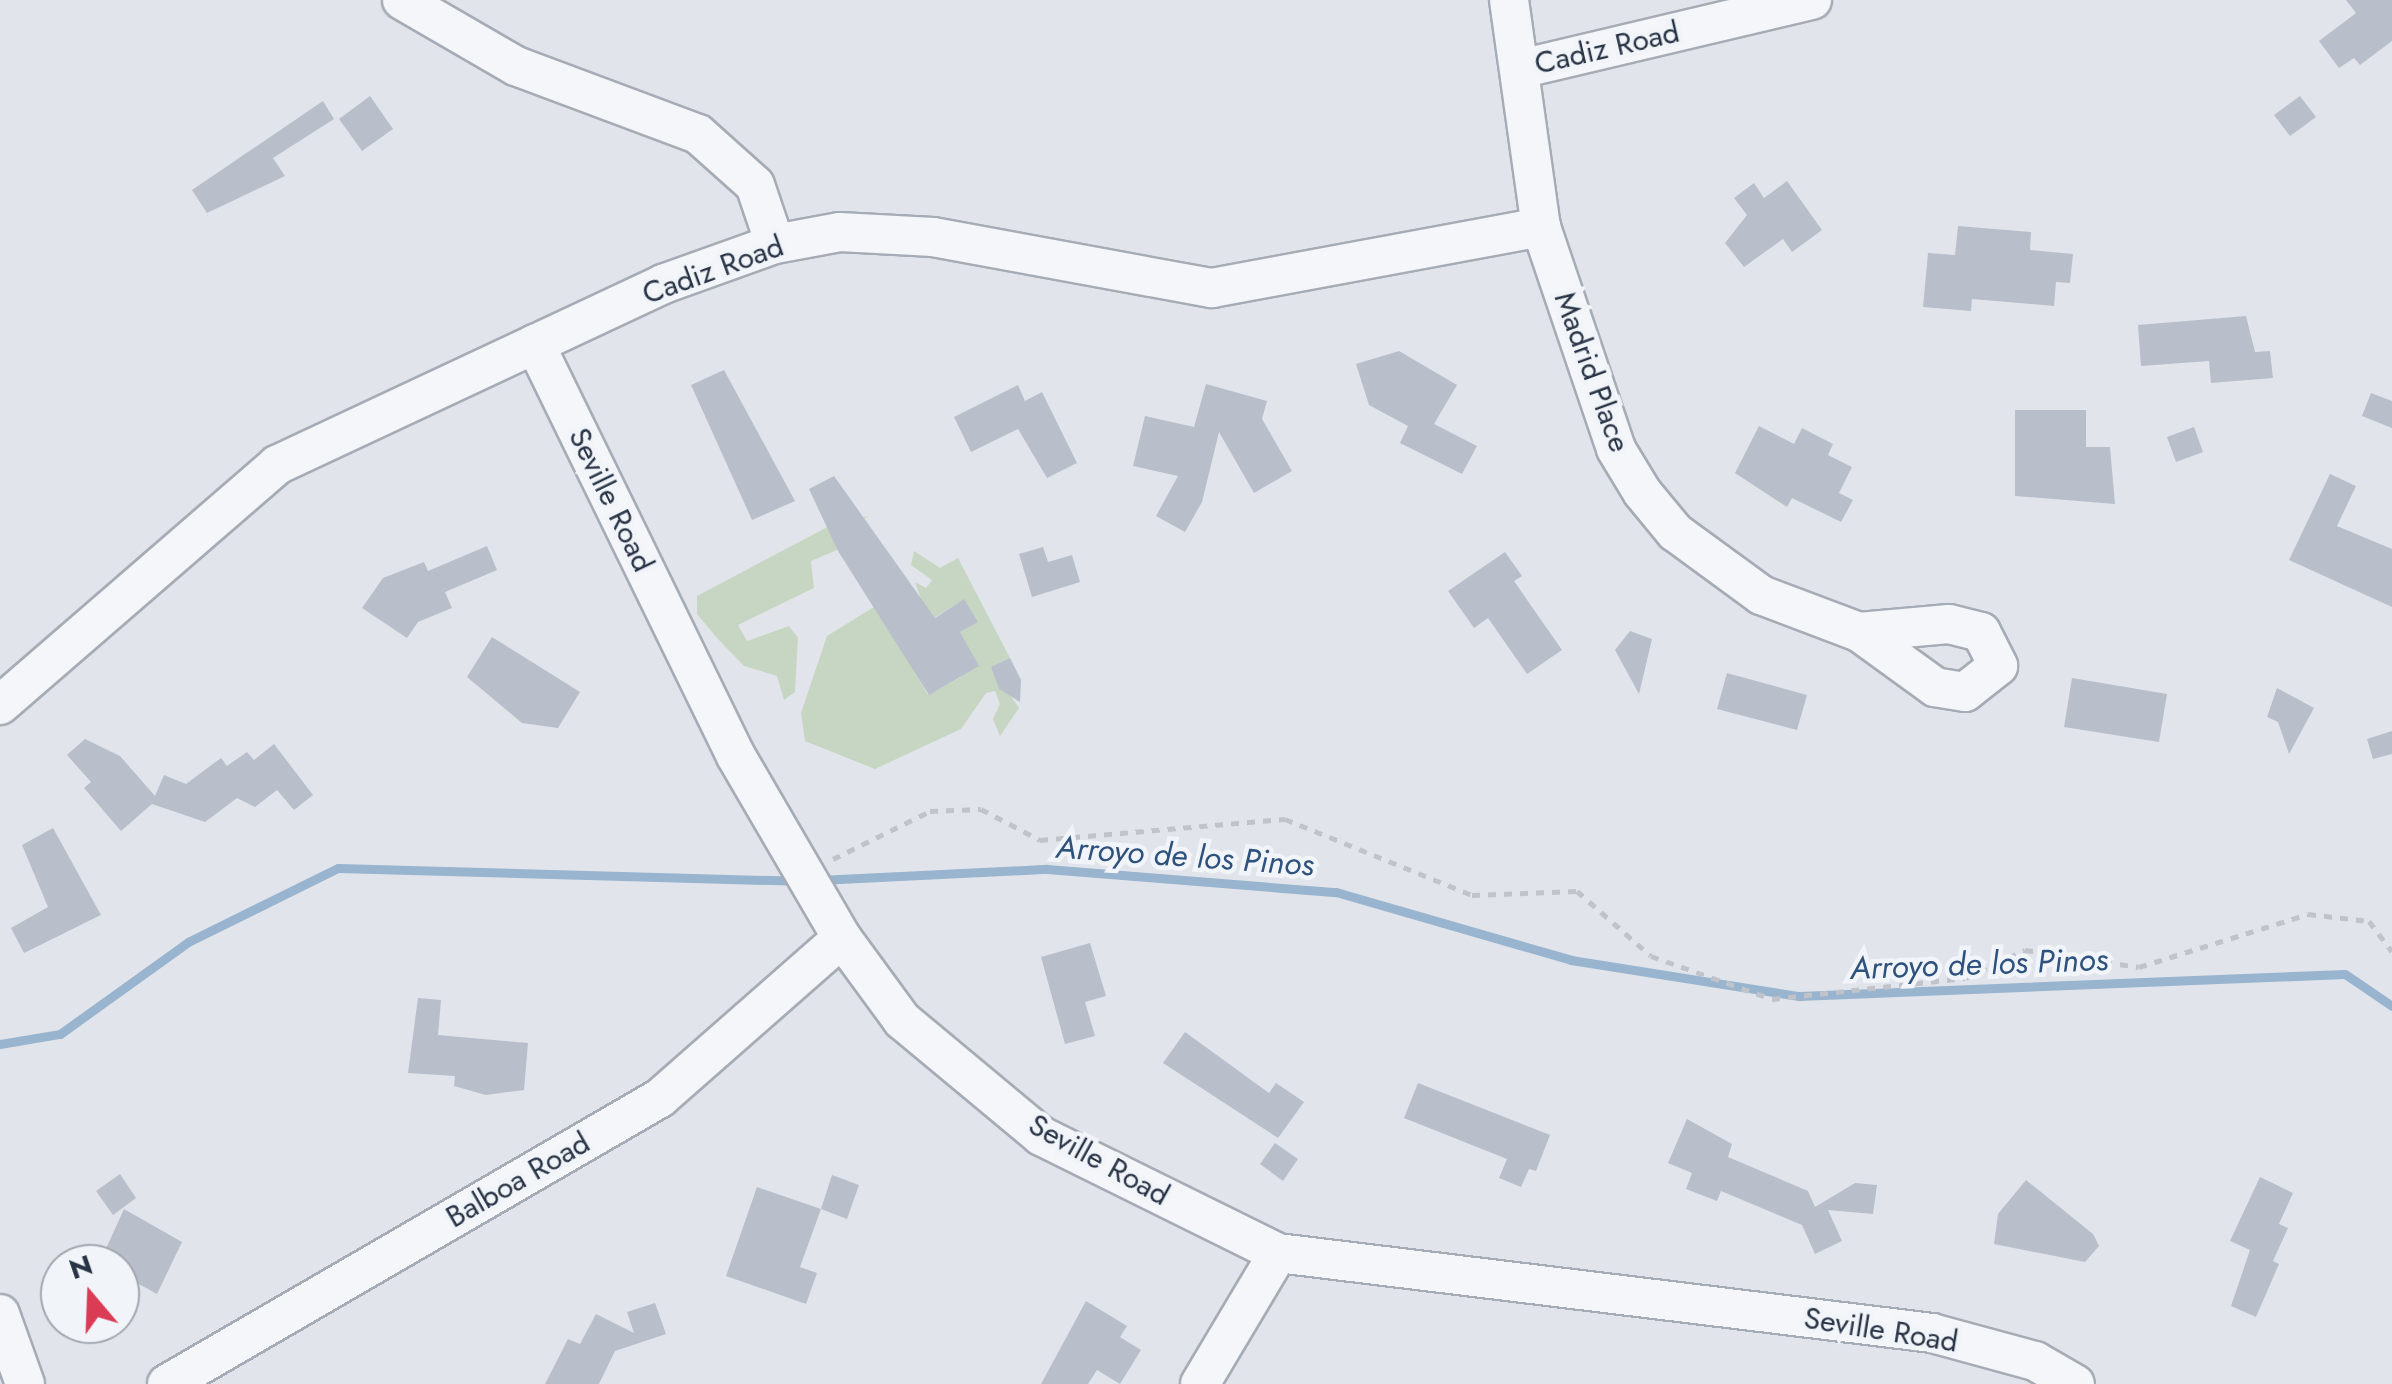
<!DOCTYPE html>
<html>
<head>
<meta charset="utf-8">
<style>
  body { margin:0 }
  #map { position:relative; width:2392px; height:1384px; overflow:hidden; background:#e1e5eb; font-family:Jost,sans-serif }
  div>[style] { position:absolute }
  .green>* { inset:0; background:#c7d6c2 }
  .stream>* { height:9px; margin:-4.5px; padding:0 4.5px; transform-origin:4.5px; border-radius:4.5px; background:#99b4ce }
  .building>* { inset:0; background:#b8beca }
  .path>* { height:5px; margin-top:-2.5px; transform-origin:0; background:repeating-linear-gradient(90deg,#c0c3ca 0 8px,transparent 0 16px) }
  .roads { filter:drop-shadow(2px 0 #a6acb6) drop-shadow(-2px 0 #a6acb6) drop-shadow(0 2px #a6acb6) drop-shadow(0 -2px #a6acb6) }
  .minor>* { height:38px; margin:-19px; padding:0 19px; transform-origin:19px; border-radius:19px; background:#f5f6f9 }
  span { translate:-50% -50%; white-space:nowrap; text-align:center; line-height:1.15; -webkit-text-stroke:9px #f1f4f8; paint-order:stroke }
  .street-label { font-size:30px; color:#283345 }
  .water-label { font-size:32px; color:#2e527d; font-style:italic }
  .north { position:absolute; left:40px; top:1244px; width:100px; height:100px; box-sizing:border-box; background:#f1f4f8; border:2px solid #a1a7b0; border-radius:50%; rotate:341deg; font-size:28px; font-weight:700; line-height:40px; text-align:center; color:#283345 }
  .north::after { content:''; display:block; margin:auto; width:35px; height:45px; background:#da3c56; clip-path:polygon(50% 0,100% 100%,50% 72%,0 100%) }
</style>
</head>
<body>
<div id="map">
  <div class="green">
    <i style="clip-path:polygon(869px 516px,837px 535px,844px 547px,811px 561px,814px 588px,738px 625px,747px 641px,789px 626px,798px 638px,795px 692px,784px 700px,777px 676px,744px 666px,717px 638px,697px 614px,697px 596px,835px 523px)"></i>
    <i style="clip-path:polygon(914px 551px,940px 568px,958px 558px,1010px 658px,991px 668px,1019px 708px,1000px 736px,993px 719px,1000px 704px,995px 691px,986px 693px,961px 729px,875px 769px,805px 741px,801px 713px,827px 636px,877px 605px,928px 695px,961px 677px,968px 648px,960px 632px,977px 622px,963px 600px,929px 621px,915px 582px,926px 588px,932px 580px,911px 565px)"></i>
  </div>
  <div class="stream">
    <i style="left:819px;top:880px;width:228px;rotate:-2.8deg"></i>
    <i style="left:1047px;top:869px;width:290px;rotate:4.6deg"></i>
    <i style="left:1336px;top:892px;width:245px;rotate:16.1deg"></i>
    <i style="left:1571px;top:960px;width:231px;rotate:9deg"></i>
    <i style="left:1799px;top:996px;width:546px;rotate:-2.31deg"></i>
    <i style="left:2345px;top:974px;width:57px;rotate:34.2deg"></i>
    <i style="left:0;top:1044px;width:61px;rotate:-9.5deg"></i>
    <i style="left:60px;top:1034px;width:158px;rotate:-35.7deg"></i>
    <i style="left:188px;top:942px;width:167px;rotate:-26.3deg"></i>
    <i style="left:338px;top:868px;width:460px;rotate:1.6deg"></i>
  </div>
  <div class="building">
    <i style="clip-path:polygon(2346px 0,2392px 0,2392px 41px,2360px 65px,2354px 58px,2339px 68px,2319px 41px,2356px 13px)"></i>
    <i style="clip-path:polygon(370px 96px,393px 129px,362px 151px,339px 119px)"></i>
    <i style="clip-path:polygon(2300px 96px,2316px 117px,2290px 136px,2274px 115px)"></i>
    <i style="clip-path:polygon(323px 101px,334px 119px,273px 158px,285px 176px,207px 213px,192px 190px)"></i>
    <i style="clip-path:polygon(1787px 181px,1822px 230px,1792px 252px,1783px 239px,1744px 267px,1725px 243px,1747px 215px,1734px 198px,1754px 183px,1764px 198px)"></i>
    <i style="clip-path:polygon(1958px 226px,2031px 232px,2030px 250px,2073px 254px,2070px 283px,2056px 282px,2054px 306px,1972px 299px,1971px 311px,1923px 307px,1928px 253px,1955px 255px)"></i>
    <i style="clip-path:polygon(2246px 316px,2255px 352px,2270px 351px,2273px 378px,2211px 383px,2209px 361px,2141px 366px,2138px 325px)"></i>
    <i style="clip-path:polygon(1399px 351px,1457px 385px,1434px 424px,1477px 446px,1462px 474px,1400px 443px,1408px 426px,1369px 405px,1356px 364px)"></i>
    <i style="clip-path:polygon(724px 370px,795px 501px,752px 520px,691px 385px)"></i>
    <i style="clip-path:polygon(1206px 384px,1267px 401px,1262px 419px,1292px 471px,1254px 493px,1219px 432px,1202px 502px,1185px 532px,1156px 516px,1178px 476px,1133px 466px,1145px 416px,1194px 427px)"></i>
    <i style="clip-path:polygon(1018px 385px,1025px 401px,1042px 392px,1077px 463px,1047px 478px,1018px 429px,971px 452px,954px 417px)"></i>
    <i style="clip-path:polygon(2371px 393px,2392px 401px,2392px 428px,2362px 416px)"></i>
    <i style="clip-path:polygon(2015px 410px,2086px 410px,2086px 447px,2110px 447px,2115px 504px,2015px 496px)"></i>
    <i style="clip-path:polygon(1759px 426px,1794px 444px,1802px 428px,1833px 444px,1828px 455px,1852px 467px,1839px 493px,1853px 500px,1841px 522px,1792px 498px,1787px 507px,1735px 473px)"></i>
    <i style="clip-path:polygon(2194px 427px,2203px 452px,2176px 462px,2167px 437px)"></i>
    <i style="clip-path:polygon(2330px 474px,2356px 486px,2337px 526px,2392px 549px,2392px 607px,2289px 560px)"></i>
    <i style="clip-path:polygon(834px 476px,935px 618px,964px 599px,978px 622px,960px 632px,979px 666px,929px 695px,838px 551px,809px 489px)"></i>
    <i style="clip-path:polygon(487px 546px,497px 570px,445px 592px,452px 608px,418px 622px,407px 638px,362px 608px,383px 578px,424px 562px,428px 571px)"></i>
    <i style="clip-path:polygon(1043px 547px,1048px 562px,1072px 555px,1080px 582px,1032px 597px,1019px 554px)"></i>
    <i style="clip-path:polygon(1505px 552px,1522px 576px,1514px 581px,1562px 650px,1527px 674px,1488px 618px,1474px 628px,1448px 591px)"></i>
    <i style="clip-path:polygon(1630px 631px,1652px 639px,1639px 694px,1615px 650px)"></i>
    <i style="clip-path:polygon(492px 637px,580px 692px,558px 728px,522px 723px,467px 677px)"></i>
    <i style="clip-path:polygon(1010px 658px,1021px 680px,1020px 702px,999px 689px,991px 667px)"></i>
    <i style="clip-path:polygon(1727px 673px,1807px 695px,1797px 730px,1717px 709px)"></i>
    <i style="clip-path:polygon(2072px 678px,2167px 694px,2159px 742px,2064px 727px)"></i>
    <i style="clip-path:polygon(2277px 688px,2314px 708px,2289px 754px,2278px 722px,2267px 717px)"></i>
    <i style="clip-path:polygon(2392px 731px,2392px 754px,2373px 759px,2367px 739px)"></i>
    <i style="clip-path:polygon(85px 739px,120px 756px,155px 796px,164px 775px,186px 784px,221px 758px,227px 766px,247px 752px,254px 760px,274px 744px,313px 795px,294px 810px,277px 790px,255px 807px,237px 798px,205px 822px,152px 804px,121px 831px,84px 788px,91px 782px,67px 755px)"></i>
    <i style="clip-path:polygon(53px 828px,101px 915px,24px 953px,11px 928px,48px 907px,22px 845px)"></i>
    <i style="clip-path:polygon(1090px 943px,1106px 996px,1085px 1002px,1095px 1036px,1065px 1044px,1041px 957px)"></i>
    <i style="clip-path:polygon(418px 998px,441px 1000px,438px 1035px,528px 1043px,524px 1090px,486px 1095px,454px 1086px,455px 1076px,408px 1073px)"></i>
    <i style="clip-path:polygon(1185px 1032px,1269px 1093px,1276px 1083px,1304px 1102px,1278px 1138px,1163px 1063px)"></i>
    <i style="clip-path:polygon(1418px 1083px,1550px 1135px,1536px 1171px,1529px 1169px,1521px 1187px,1499px 1178px,1507px 1159px,1404px 1118px)"></i>
    <i style="clip-path:polygon(1687px 1119px,1732px 1144px,1728px 1157px,1808px 1191px,1815px 1207px,1855px 1183px,1877px 1185px,1873px 1214px,1828px 1210px,1842px 1241px,1815px 1254px,1802px 1225px,1721px 1191px,1717px 1201px,1686px 1189px,1692px 1173px,1668px 1163px)"></i>
    <i style="clip-path:polygon(1275px 1143px,1298px 1159px,1283px 1181px,1260px 1164px)"></i>
    <i style="clip-path:polygon(120px 1174px,136px 1198px,113px 1215px,96px 1191px)"></i>
    <i style="clip-path:polygon(832px 1175px,859px 1185px,847px 1219px,821px 1209px)"></i>
    <i style="clip-path:polygon(2260px 1177px,2293px 1193px,2279px 1224px,2288px 1228px,2273px 1261px,2279px 1264px,2256px 1317px,2231px 1306px,2250px 1250px,2230px 1241px)"></i>
    <i style="clip-path:polygon(2026px 1180px,2093px 1234px,2099px 1246px,2085px 1262px,1994px 1244px,1998px 1214px)"></i>
    <i style="clip-path:polygon(757px 1187px,821px 1209px,800px 1267px,817px 1273px,806px 1304px,726px 1276px)"></i>
    <i style="clip-path:polygon(124px 1209px,182px 1242px,157px 1294px,137px 1283px,120px 1312px,120px 1264px,99px 1264px)"></i>
    <i style="clip-path:polygon(1086px 1301px,1127px 1326px,1120px 1337px,1141px 1350px,1120px 1384px,1097px 1370px,1088px 1384px,1041px 1384px)"></i>
    <i style="clip-path:polygon(655px 1303px,666px 1334px,615px 1351px,599px 1384px,545px 1384px,568px 1339px,580px 1344px,596px 1314px,634px 1333px,627px 1312px)"></i>
  </div>
  <div class="path">
    <i style="left:833px;top:859px;width:108px;rotate:-26.3deg"></i>
    <i style="left:930px;top:811px;width:51px;rotate:-2.2deg"></i>
    <i style="left:981px;top:809px;width:67px;rotate:27.7deg"></i>
    <i style="left:1040px;top:840px;width:246px;rotate:-4.9deg"></i>
    <i style="left:1285px;top:819px;width:202px;rotate:22.1deg"></i>
    <i style="left:1472px;top:895px;width:105px;rotate:-2.2deg"></i>
    <i style="left:1577px;top:891px;width:98px;rotate:41.3deg"></i>
    <i style="left:1651px;top:956px;width:128px;rotate:19.6deg"></i>
    <i style="left:1772px;top:999px;width:194px;rotate:-6.2deg"></i>
    <i style="left:1965px;top:978px;width:66px;rotate:-25deg"></i>
    <i style="left:2025px;top:950px;width:115px;rotate:8.5deg"></i>
    <i style="left:2139px;top:967px;width:177px;rotate:-17.4deg"></i>
    <i style="left:2308px;top:914px;width:61px;rotate:6.5deg"></i>
    <i style="left:2369px;top:921px;width:38px;rotate:53deg"></i>
  </div>
  <div class="roads">
    <div class="minor">
      <i style="left:402px;top:0;width:132px;rotate:30.1deg"></i>
      <i style="left:516px;top:66px;width:194px;rotate:20.5deg"></i>
      <i style="left:698px;top:134px;width:76px;rotate:41.8deg"></i>
      <i style="left:755px;top:185px;width:62px;rotate:71.3deg"></i>
      <i style="left:1509px;top:0;width:229px;rotate:82deg"></i>
      <i style="left:1541px;top:227px;width:234px;rotate:71.3deg"></i>
      <i style="left:1616px;top:449px;width:50px;rotate:58.8deg"></i>
      <i style="left:1642px;top:492px;width:52px;rotate:50.5deg"></i>
      <i style="left:1675px;top:532px;width:107px;rotate:36.2deg"></i>
      <i style="left:1761px;top:595px;width:105px;rotate:20.7deg"></i>
      <i style="left:1859px;top:632px;width:90px;rotate:-5.1deg"></i>
      <i style="left:1949px;top:624px;width:33px;rotate:14deg"></i>
      <i style="left:1981px;top:632px;width:38px;rotate:63deg"></i>
      <i style="left:1998px;top:666px;width:42px;rotate:141.8deg"></i>
      <i style="left:1965px;top:692px;width:30px;rotate:-171deg"></i>
      <i style="left:1935px;top:687px;width:94px;rotate:-144.1deg"></i>
      <i style="left:1520px;top:69px;width:300px;rotate:-13.3deg"></i>
      <i style="left:535px;top:344px;width:458px;rotate:64deg"></i>
      <i style="left:736px;top:756px;width:211px;rotate:59.8deg"></i>
      <i style="left:842px;top:938px;width:102px;rotate:53.8deg"></i>
      <i style="left:902px;top:1020px;width:181px;rotate:39.8deg"></i>
      <i style="left:1041px;top:1136px;width:264px;rotate:26.3deg"></i>
      <i style="left:1278px;top:1253px;width:659px;rotate:6.97deg"></i>
      <i style="left:1932px;top:1333px;width:107px;rotate:15.2deg"></i>
      <i style="left:2035px;top:1361px;width:46px;rotate:29.9deg"></i>
      <i style="left:0;top:705px;width:367px;rotate:-40.9deg"></i>
      <i style="left:277px;top:465px;width:426px;rotate:-25.1deg"></i>
      <i style="left:663px;top:284px;width:119px;rotate:-19.7deg"></i>
      <i style="left:775px;top:244px;width:66px;rotate:-10.5deg"></i>
      <i style="left:840px;top:232px;width:93px;rotate:3.1deg"></i>
      <i style="left:933px;top:237px;width:284px;rotate:10.4deg"></i>
      <i style="left:1212px;top:288px;width:335px;rotate:-10.5deg"></i>
      <i style="left:0;top:1314px;width:74px;rotate:70.3deg"></i>
      <i style="left:167px;top:1384px;width:570px;rotate:-30.12deg"></i>
      <i style="left:660px;top:1098px;width:242px;rotate:-41.3deg"></i>
      <i style="left:1200px;top:1384px;width:152px;rotate:-59.2deg"></i>
    </div>
  </div>
  <div class="street-label">
    <span style="left:1607px;top:48px;rotate:-13deg">Cadiz Road</span>
    <span style="left:713px;top:270px;rotate:-20deg">Cadiz Road</span>
    <span style="left:1592px;top:372px;rotate:70deg">Madrid Place</span>
    <span style="left:611px;top:500px;rotate:64deg">Seville Road</span>
    <span style="left:1099px;top:1160px;rotate:29deg">Seville Road</span>
    <span style="left:518px;top:1180px;rotate:-30deg">Balboa Road</span>
    <span style="left:1881px;top:1330px;rotate:9deg">Seville Road</span>
  </div>
  <div class="water-label">
    <span style="left:1185px;top:856px;rotate:4deg">Arroyo de los Pinos</span>
    <span style="left:1979px;top:964px;rotate:-2deg">Arroyo de los Pinos</span>
  </div>
  <div class="north">N</div>
</div>
</body>
</html>
